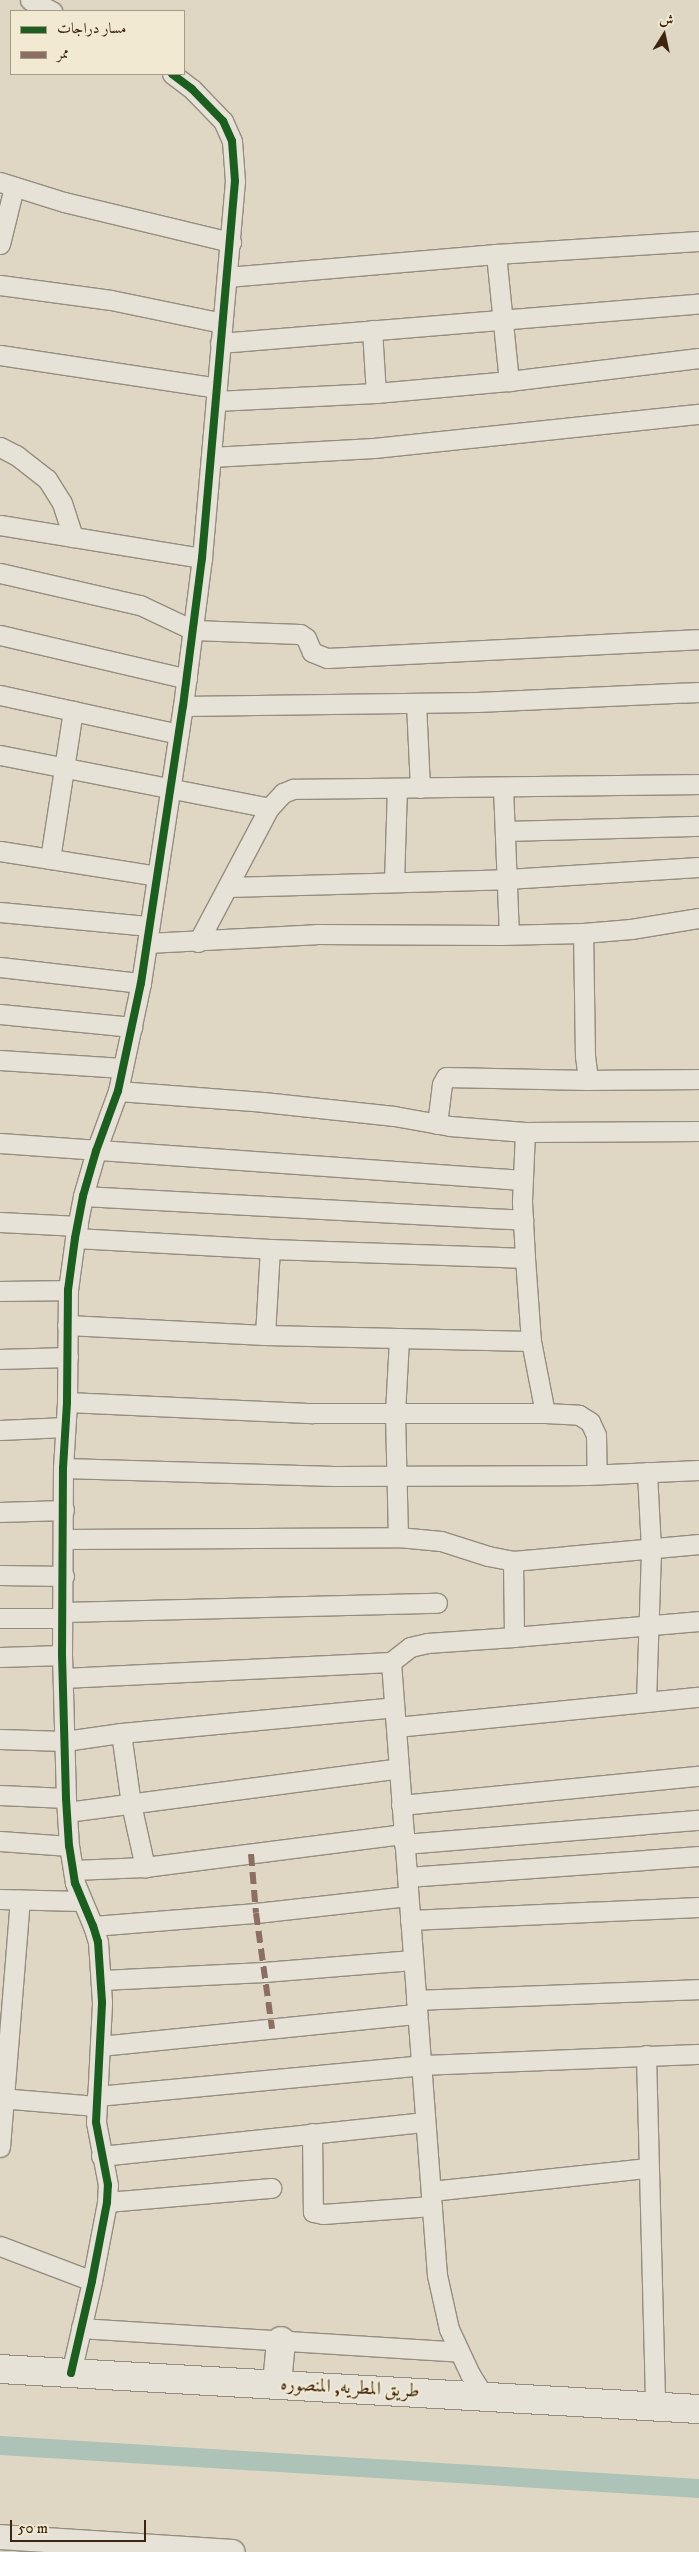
<!DOCTYPE html>
<html>
<head>
<meta charset="utf-8">
<style>
  body { margin:0 }
  #map { position:relative; width:699px; height:2552px; overflow:hidden; background:#dfd7c3; font-family:"IM FELL DW Pica",Amiri,serif }
  div>[style] { position:absolute }
  .canal>* { height:19px; margin:-9.5px; padding:0 9.5px; transform-origin:9.5px; border-radius:9.5px; background:#adc3b8 }
  .roads { filter:drop-shadow(1px 0 #958d7f) drop-shadow(-1px 0 #958d7f) drop-shadow(0 1px #958d7f) drop-shadow(0 -1px #958d7f) }
  .minor>* { height:19px; margin:-9.5px; padding:0 9.5px; transform-origin:9.5px; border-radius:9.5px; background:#e6e2d7 }
  .tertiary>* { height:24px; margin:-12px; padding:0 12px; transform-origin:12px; border-radius:12px; background:#e6e2d7 }
  .secondary>* { height:28px; margin:-14px; padding:0 14px; transform-origin:14px; border-radius:14px; background:#e6e2d7 }
  .quiet>* { height:6px; margin-top:-3px; transform-origin:0; background:repeating-linear-gradient(90deg,#8d6e63 0 12px,transparent 0 18px) }
  .cycleway>* { height:8px; margin:-4px; padding:0 4px; transform-origin:4px; border-radius:4px; background:#1b5e20 }
  span { translate:-50% -50%; white-space:nowrap; text-align:center; line-height:1.15; -webkit-text-stroke:4px #f1e9d1; paint-order:stroke }
  .street-label { font-size:19px; color:#3d240e }
  .legend { position:absolute; left:10px; top:10px; width:175px; height:65px; box-sizing:border-box; background:#f1e9d1; border:1px solid #a99a83; margin:0; padding:6px 9px; list-style:none; font-size:15px; color:#3d240e }
  .legend li { display:flex; align-items:center; gap:10px; height:25px }
  .legend b { width:25px; border:1px solid #a99a83 }
  .north { position:absolute; left:639px; top:10px; width:50px; height:50px; -webkit-text-stroke:4px #f1e9d1; paint-order:stroke; rotate:10deg; font-size:14px; font-weight:700; line-height:20px; text-align:center; color:#3d240e }
  .north::after { content:''; display:block; margin:auto; width:18px; height:22px; background:#3d240e; clip-path:polygon(50% 0,100% 100%,50% 72%,0 100%) }
  .scale { position:absolute; left:10px; top:2520px; width:136px; height:22px; box-sizing:border-box; border:2px solid #3d240e; border-top:0; padding-left:6px; font-size:15px; line-height:18px; white-space:nowrap; color:#3d240e; -webkit-text-stroke:4px #f1e9d1; paint-order:stroke }
</style>
</head>
<body>
<div id="map">
  <div class="canal">
    <i style="left:0;top:2445px;width:700px;rotate:3.52deg"></i>
  </div>
  <div class="roads">
    <div class="minor">
      <i style="left:30px;top:0;width:25px;rotate:27deg"></i>
      <i style="left:0;top:182px;width:67px;rotate:17.4deg"></i>
      <i style="left:64px;top:202px;width:172px;rotate:13.5deg"></i>
      <i style="left:0;top:244px;width:59px;rotate:-76.2deg"></i>
      <i style="left:496px;top:254px;width:128px;rotate:84.2deg"></i>
      <i style="left:227px;top:277px;width:270px;rotate:-4.9deg"></i>
      <i style="left:496px;top:254px;width:203px;rotate:-3.7deg"></i>
      <i style="left:0;top:285px;width:112px;rotate:7.7deg"></i>
      <i style="left:111px;top:300px;width:113px;rotate:11.7deg"></i>
      <i style="left:372px;top:330px;width:63px;rotate:86.4deg"></i>
      <i style="left:220px;top:343px;width:481px;rotate:-4.7deg"></i>
      <i style="left:0;top:355px;width:219px;rotate:8.6deg"></i>
      <i style="left:216px;top:401px;width:160px;rotate:-2.9deg"></i>
      <i style="left:376px;top:393px;width:134px;rotate:-5.2deg"></i>
      <i style="left:509px;top:381px;width:191px;rotate:-6.9deg"></i>
      <i style="left:0;top:447px;width:18px;rotate:27deg"></i>
      <i style="left:16px;top:455px;width:39px;rotate:38deg"></i>
      <i style="left:47px;top:479px;width:28px;rotate:58deg"></i>
      <i style="left:62px;top:503px;width:36px;rotate:72deg"></i>
      <i style="left:211px;top:457px;width:163px;rotate:-3.2deg"></i>
      <i style="left:374px;top:448px;width:327px;rotate:-6deg"></i>
      <i style="left:0;top:525px;width:205px;rotate:9.3deg"></i>
      <i style="left:0;top:573px;width:144px;rotate:12.9deg"></i>
      <i style="left:140px;top:605px;width:59px;rotate:25.3deg"></i>
      <i style="left:193px;top:630px;width:107px;rotate:2.1deg"></i>
      <i style="left:300px;top:634px;width:7px;rotate:34deg"></i>
      <i style="left:306px;top:638px;width:15px;rotate:67deg"></i>
      <i style="left:312px;top:652px;width:16px;rotate:22deg"></i>
      <i style="left:327px;top:658px;width:372px;rotate:-2.9deg"></i>
      <i style="left:0;top:635px;width:192px;rotate:13.2deg"></i>
      <i style="left:0;top:695px;width:183px;rotate:12.3deg"></i>
      <i style="left:416px;top:703px;width:85px;rotate:87.3deg"></i>
      <i style="left:183px;top:706px;width:294px;rotate:-0.8deg"></i>
      <i style="left:477px;top:702px;width:222px;rotate:-2.6deg"></i>
      <i style="left:0;top:755px;width:274px;rotate:11.1deg"></i>
      <i style="left:503px;top:787px;width:147px;rotate:87.7deg"></i>
      <i style="left:505px;top:831px;width:194px;rotate:-1.5deg"></i>
      <i style="left:0;top:851px;width:159px;rotate:9deg"></i>
      <i style="left:50px;top:859px;width:150px;rotate:-81.2deg"></i>
      <i style="left:394px;top:882px;width:94px;rotate:-88.2deg"></i>
      <i style="left:228px;top:887px;width:279px;rotate:-1.6deg"></i>
      <i style="left:507px;top:879px;width:192px;rotate:-3.6deg"></i>
      <i style="left:0;top:912px;width:150px;rotate:5.4deg"></i>
      <i style="left:198px;top:942px;width:152px;rotate:-62.1deg"></i>
      <i style="left:269px;top:808px;width:21px;rotate:-47deg"></i>
      <i style="left:283px;top:793px;width:11px;rotate:-22deg"></i>
      <i style="left:293px;top:789px;width:406px;rotate:-0.7deg"></i>
      <i style="left:147px;top:943px;width:169px;rotate:-3deg"></i>
      <i style="left:316px;top:934px;width:184px;rotate:0.3deg"></i>
      <i style="left:500px;top:935px;width:83px;rotate:-1.4deg"></i>
      <i style="left:583px;top:933px;width:48px;rotate:-4.8deg"></i>
      <i style="left:631px;top:929px;width:69px;rotate:-9.2deg"></i>
      <i style="left:0;top:967px;width:142px;rotate:6.5deg"></i>
      <i style="left:0;top:1014px;width:133px;rotate:5.6deg"></i>
      <i style="left:0;top:1060px;width:123px;rotate:3.7deg"></i>
      <i style="left:588px;top:1080px;width:111px;rotate:-0.5deg"></i>
      <i style="left:118px;top:1091px;width:145px;rotate:4.3deg"></i>
      <i style="left:263px;top:1102px;width:132px;rotate:6.1deg"></i>
      <i style="left:394px;top:1116px;width:57px;rotate:10.1deg"></i>
      <i style="left:450px;top:1126px;width:75px;rotate:4.6deg"></i>
      <i style="left:525px;top:1132px;width:174px;rotate:-0.3deg"></i>
      <i style="left:437px;top:1124px;width:40px;rotate:-82.9deg"></i>
      <i style="left:442px;top:1084px;width:8px;rotate:-60deg"></i>
      <i style="left:446px;top:1077px;width:142px;rotate:1.2deg"></i>
      <i style="left:588px;top:1080px;width:24px;rotate:-97deg"></i>
      <i style="left:585px;top:1056px;width:123px;rotate:-90.9deg"></i>
      <i style="left:525px;top:1132px;width:70px;rotate:92.5deg"></i>
      <i style="left:522px;top:1202px;width:56px;rotate:86.9deg"></i>
      <i style="left:525px;top:1258px;width:83px;rotate:85.9deg"></i>
      <i style="left:531px;top:1341px;width:73px;rotate:79deg"></i>
      <i style="left:545px;top:1413px;width:34px;rotate:3deg"></i>
      <i style="left:579px;top:1415px;width:13px;rotate:32deg"></i>
      <i style="left:590px;top:1422px;width:14px;rotate:65deg"></i>
      <i style="left:596px;top:1435px;width:39px;rotate:89deg"></i>
      <i style="left:0;top:1143px;width:524px;rotate:4.05deg"></i>
      <i style="left:83px;top:1196px;width:441px;rotate:3.1deg"></i>
      <i style="left:0;top:1222px;width:78px;rotate:2.9deg"></i>
      <i style="left:75px;top:1238px;width:195px;rotate:3.2deg"></i>
      <i style="left:270px;top:1249px;width:255px;rotate:2deg"></i>
      <i style="left:0;top:1291px;width:68px;rotate:-0.8deg"></i>
      <i style="left:67px;top:1325px;width:198px;rotate:2.9deg"></i>
      <i style="left:265px;top:1335px;width:266px;rotate:1.3deg"></i>
      <i style="left:265px;top:1335px;width:86px;rotate:-86.7deg"></i>
      <i style="left:0;top:1359px;width:68px;rotate:-1.7deg"></i>
      <i style="left:67px;top:1402px;width:246px;rotate:2.6deg"></i>
      <i style="left:313px;top:1413px;width:232px"></i>
      <i style="left:0;top:1430px;width:65px;rotate:-2.6deg"></i>
      <i style="left:63px;top:1468px;width:271px;rotate:1.7deg"></i>
      <i style="left:334px;top:1476px;width:253px;rotate:-0.2deg"></i>
      <i style="left:587px;top:1475px;width:112px;rotate:-2.6deg"></i>
      <i style="left:0;top:1512px;width:64px;rotate:-1.8deg"></i>
      <i style="left:398px;top:1537px;width:124px;rotate:-91.4deg"></i>
      <i style="left:395px;top:1413px;width:75px;rotate:-86.9deg"></i>
      <i style="left:64px;top:1539px;width:334px;rotate:-0.3deg"></i>
      <i style="left:398px;top:1537px;width:43px;rotate:5.3deg"></i>
      <i style="left:441px;top:1541px;width:49px;rotate:17.7deg"></i>
      <i style="left:488px;top:1556px;width:25px;rotate:11deg"></i>
      <i style="left:513px;top:1561px;width:187px;rotate:-5.2deg"></i>
      <i style="left:513px;top:1561px;width:76px;rotate:89.2deg"></i>
      <i style="left:514px;top:1637px;width:186px;rotate:-4.9deg"></i>
      <i style="left:0;top:1575px;width:64px;rotate:0.9deg"></i>
      <i style="left:63px;top:1612px;width:374px;rotate:-1.4deg"></i>
      <i style="left:0;top:1618px;width:63px"></i>
      <i style="left:0;top:1657px;width:62px;rotate:-1.8deg"></i>
      <i style="left:391px;top:1662px;width:615px;rotate:85.71deg"></i>
      <i style="left:437px;top:2275px;width:55px;rotate:77.5deg"></i>
      <i style="left:449px;top:2329px;width:50px;rotate:65deg"></i>
      <i style="left:470px;top:2374px;width:26px;rotate:58deg"></i>
      <i style="left:63px;top:1678px;width:328px;rotate:-2.8deg"></i>
      <i style="left:391px;top:1662px;width:24px;rotate:-38deg"></i>
      <i style="left:410px;top:1647px;width:17px;rotate:-13deg"></i>
      <i style="left:427px;top:1643px;width:87px;rotate:-3.9deg"></i>
      <i style="left:646px;top:1702px;width:153px;rotate:-88.1deg"></i>
      <i style="left:651px;top:1549px;width:77px;rotate:-93deg"></i>
      <i style="left:396px;top:1727px;width:304px;rotate:-5.7deg"></i>
      <i style="left:121px;top:1733px;width:72px;rotate:82deg"></i>
      <i style="left:131px;top:1804px;width:65px;rotate:77.5deg"></i>
      <i style="left:0;top:1739px;width:65px;rotate:1.8deg"></i>
      <i style="left:65px;top:1741px;width:57px;rotate:-8.1deg"></i>
      <i style="left:121px;top:1733px;width:274px;rotate:-5.4deg"></i>
      <i style="left:0;top:1795px;width:66px;rotate:2.6deg"></i>
      <i style="left:401px;top:1805px;width:299px;rotate:-5.6deg"></i>
      <i style="left:67px;top:1812px;width:335px;rotate:-7.5deg"></i>
      <i style="left:0;top:1841px;width:69px;rotate:4.1deg"></i>
      <i style="left:404px;top:1844px;width:296px;rotate:-4.7deg"></i>
      <i style="left:73px;top:1870px;width:72px;rotate:-2.4deg"></i>
      <i style="left:145px;top:1867px;width:261px;rotate:-7.3deg"></i>
      <i style="left:407px;top:1877px;width:293px;rotate:-4.1deg"></i>
      <i style="left:0;top:1899px;width:81px;rotate:1.4deg"></i>
      <i style="left:410px;top:1920px;width:289px;rotate:-2.6deg"></i>
      <i style="left:93px;top:1926px;width:164px;rotate:-4.6deg"></i>
      <i style="left:256px;top:1913px;width:153px;rotate:-6.4deg"></i>
      <i style="left:102px;top:1980px;width:162px;rotate:-2.8deg"></i>
      <i style="left:264px;top:1972px;width:149px;rotate:-4.6deg"></i>
      <i style="left:416px;top:2000px;width:283px;rotate:-2.2deg"></i>
      <i style="left:100px;top:2046px;width:319px;rotate:-5.8deg"></i>
      <i style="left:646px;top:2055px;width:351px;rotate:88.5deg"></i>
      <i style="left:97px;top:2096px;width:326px;rotate:-5.4deg"></i>
      <i style="left:422px;top:2065px;width:277px;rotate:-2.3deg"></i>
      <i style="left:0;top:2098px;width:96px;rotate:4.8deg"></i>
      <i style="left:312px;top:2133px;width:79px;rotate:89.3deg"></i>
      <i style="left:313px;top:2212px;width:10px;rotate:11deg"></i>
      <i style="left:323px;top:2214px;width:109px;rotate:-4.2deg"></i>
      <i style="left:0;top:2147px;width:248px;rotate:-85.4deg"></i>
      <i style="left:101px;top:2156px;width:326px;rotate:-6deg"></i>
      <i style="left:431px;top:2191px;width:218px;rotate:-6.1deg"></i>
      <i style="left:107px;top:2202px;width:165px;rotate:-4.9deg"></i>
      <i style="left:0;top:2246px;width:98px;rotate:20.8deg"></i>
      <i style="left:81px;top:2328px;width:378px;rotate:3.6deg"></i>
      <i style="left:71px;top:2373px;width:94px;rotate:-77.1deg"></i>
      <i style="left:92px;top:2281px;width:80px;rotate:-79.2deg"></i>
      <i style="left:107px;top:2202px;width:17px;rotate:-87deg"></i>
      <i style="left:108px;top:2185px;width:64px;rotate:-100.8deg"></i>
      <i style="left:96px;top:2122px;width:120px;rotate:-87.1deg"></i>
      <i style="left:102px;top:2002px;width:60px;rotate:-93.8deg"></i>
      <i style="left:98px;top:1942px;width:17px;rotate:-107deg"></i>
      <i style="left:93px;top:1926px;width:47px;rotate:-112.7deg"></i>
      <i style="left:75px;top:1883px;width:37px;rotate:-99deg"></i>
      <i style="left:69px;top:1846px;width:48px;rotate:-93.6deg"></i>
      <i style="left:66px;top:1798px;width:143px;rotate:-91.6deg"></i>
      <i style="left:62px;top:1655px;width:187px;rotate:-89.7deg"></i>
      <i style="left:63px;top:1468px;width:66px;rotate:-86.5deg"></i>
      <i style="left:67px;top:1402px;width:112px;rotate:-89.5deg"></i>
      <i style="left:68px;top:1290px;width:52px;rotate:-82.3deg"></i>
      <i style="left:75px;top:1238px;width:43px;rotate:-79.2deg"></i>
      <i style="left:83px;top:1196px;width:47px;rotate:-73.9deg"></i>
      <i style="left:96px;top:1151px;width:64px;rotate:-69.9deg"></i>
      <i style="left:118px;top:1091px;width:110px;rotate:-78deg"></i>
      <i style="left:141px;top:983px;width:280px;rotate:-81.4deg"></i>
      <i style="left:183px;top:706px;width:149px;rotate:-82.7deg"></i>
      <i style="left:202px;top:558px;width:378px;rotate:-85deg"></i>
      <i style="left:235px;top:181px;width:40px;rotate:-94.3deg"></i>
      <i style="left:232px;top:141px;width:22px;rotate:-114deg"></i>
      <i style="left:223px;top:121px;width:45px;rotate:-134.1deg"></i>
      <i style="left:192px;top:89px;width:25px;rotate:-143deg"></i>
    </div>
    <div class="tertiary">
      <i style="left:0;top:2537px;width:233px;rotate:3.7deg"></i>
    </div>
    <div class="secondary">
      <i style="left:0;top:2369px;width:700px;rotate:3.28deg"></i>
      <i style="left:277px;top:2384px;width:43px;rotate:-84.7deg"></i>
    </div>
  </div>
  <div class="quiet">
    <i style="left:251px;top:1854px;width:59px;rotate:85.2deg"></i>
    <i style="left:256px;top:1913px;width:117px;rotate:82.1deg"></i>
  </div>
  <div class="cycleway">
    <i style="left:71px;top:2373px;width:94px;rotate:-77.1deg"></i>
    <i style="left:92px;top:2281px;width:80px;rotate:-79.2deg"></i>
    <i style="left:107px;top:2202px;width:17px;rotate:-87deg"></i>
    <i style="left:108px;top:2185px;width:64px;rotate:-100.8deg"></i>
    <i style="left:96px;top:2122px;width:120px;rotate:-87.1deg"></i>
    <i style="left:102px;top:2002px;width:60px;rotate:-93.8deg"></i>
    <i style="left:98px;top:1942px;width:17px;rotate:-107deg"></i>
    <i style="left:93px;top:1926px;width:47px;rotate:-112.7deg"></i>
    <i style="left:75px;top:1883px;width:37px;rotate:-99deg"></i>
    <i style="left:69px;top:1846px;width:48px;rotate:-93.6deg"></i>
    <i style="left:66px;top:1798px;width:143px;rotate:-91.6deg"></i>
    <i style="left:62px;top:1655px;width:187px;rotate:-89.7deg"></i>
    <i style="left:63px;top:1468px;width:66px;rotate:-86.5deg"></i>
    <i style="left:67px;top:1402px;width:112px;rotate:-89.5deg"></i>
    <i style="left:68px;top:1290px;width:52px;rotate:-82.3deg"></i>
    <i style="left:75px;top:1238px;width:43px;rotate:-79.2deg"></i>
    <i style="left:83px;top:1196px;width:47px;rotate:-73.9deg"></i>
    <i style="left:96px;top:1151px;width:64px;rotate:-69.9deg"></i>
    <i style="left:118px;top:1091px;width:110px;rotate:-78deg"></i>
    <i style="left:141px;top:983px;width:280px;rotate:-81.4deg"></i>
    <i style="left:183px;top:706px;width:149px;rotate:-82.7deg"></i>
    <i style="left:202px;top:558px;width:378px;rotate:-85deg"></i>
    <i style="left:235px;top:181px;width:40px;rotate:-94.3deg"></i>
    <i style="left:232px;top:141px;width:22px;rotate:-114deg"></i>
    <i style="left:223px;top:121px;width:45px;rotate:-134.1deg"></i>
    <i style="left:192px;top:89px;width:25px;rotate:-143deg"></i>
  </div>
  <div class="street-label">
    <span style="left:350px;top:2388px;rotate:3deg">طريق المطريه, المنصوره</span>
  </div>
  <ul class="legend">
  <li><b style="height:6px;background:#1b5e20"></b>مسار دراجات</li>
  <li><b style="height:6px;background:#8d6e63"></b>ممر</li>
  </ul>
  <div class="north">ش</div>
  <div class="scale">50 m</div>
</div>
</body>
</html>
